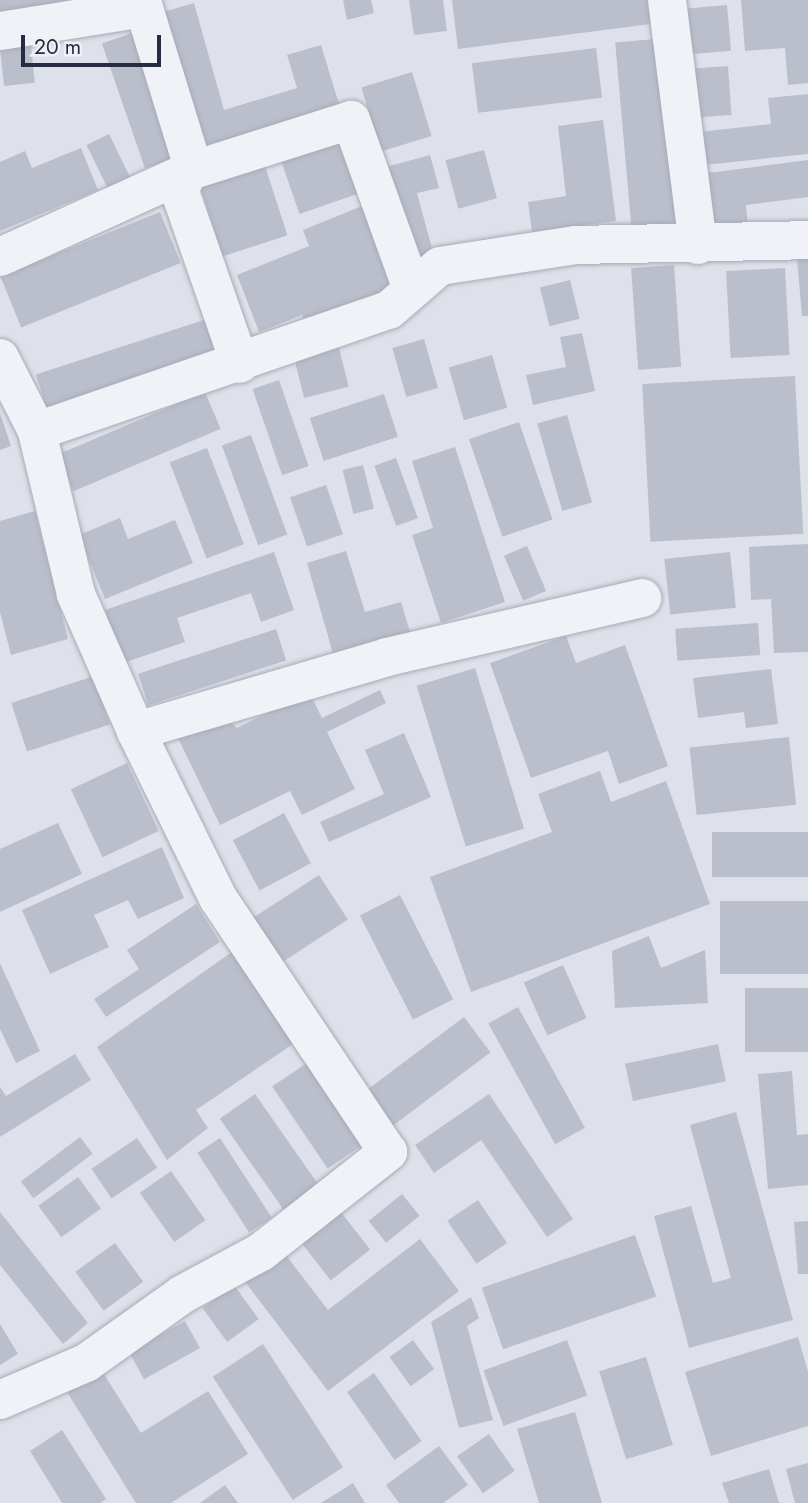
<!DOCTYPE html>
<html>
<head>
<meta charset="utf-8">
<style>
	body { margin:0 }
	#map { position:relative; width:808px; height:1503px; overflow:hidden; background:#dee1e9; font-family:Jost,sans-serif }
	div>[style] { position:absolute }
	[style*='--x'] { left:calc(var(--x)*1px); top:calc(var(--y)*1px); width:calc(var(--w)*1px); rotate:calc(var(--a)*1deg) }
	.building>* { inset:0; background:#bbbfcc; transform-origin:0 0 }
	.roads { filter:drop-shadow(0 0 2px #a7abb7) drop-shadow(0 0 2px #a7abb7) }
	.minor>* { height:38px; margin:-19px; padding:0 19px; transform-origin:19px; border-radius:19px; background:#f1f2f7 }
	span { translate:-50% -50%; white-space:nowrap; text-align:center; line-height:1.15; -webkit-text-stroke:6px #eef0f6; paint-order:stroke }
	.scale { position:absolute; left:21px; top:35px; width:140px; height:32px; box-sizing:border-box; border:4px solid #262c41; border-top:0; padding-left:9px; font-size:21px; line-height:24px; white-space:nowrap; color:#262c41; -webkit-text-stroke:5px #eef0f6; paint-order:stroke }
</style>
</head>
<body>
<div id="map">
	<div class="building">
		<div style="clip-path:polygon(0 0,90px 0,0 15px)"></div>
		<div style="clip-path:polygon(343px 0,371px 0,374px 13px,347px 20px)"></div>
		<div style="clip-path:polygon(409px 0,443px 0,447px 31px,414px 35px)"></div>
		<div style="clip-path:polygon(452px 0,655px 0,658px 23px,458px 49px)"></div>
		<div style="clip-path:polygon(741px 0,808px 0,808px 83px,788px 85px,785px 48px,745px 51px)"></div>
		<div style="clip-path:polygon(194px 3px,224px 110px,297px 88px,287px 55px,321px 45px,342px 114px,201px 156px,160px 13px)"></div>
		<div style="left:727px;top:5px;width:46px;height:43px;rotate:85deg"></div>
		<div style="left:135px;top:32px;width:132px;height:35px;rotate:71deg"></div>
		<div style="left:666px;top:38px;width:192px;height:51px;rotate:85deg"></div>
		<div style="left:31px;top:46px;width:37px;height:31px;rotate:84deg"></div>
		<div style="left:596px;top:48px;width:50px;height:125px;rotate:83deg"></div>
		<div style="left:728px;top:66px;width:49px;height:40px;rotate:86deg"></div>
		<div style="left:412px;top:72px;width:67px;height:53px;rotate:73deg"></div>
		<div style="clip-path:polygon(808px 94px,808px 154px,694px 166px,691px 133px,771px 124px,768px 98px)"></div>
		<div style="clip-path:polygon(603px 120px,616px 221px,532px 232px,528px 202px,566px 196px,558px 126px)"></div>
		<div style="left:109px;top:134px;width:48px;height:25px;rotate:64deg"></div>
		<div style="left:342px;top:138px;width:58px;height:65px;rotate:71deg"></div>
		<div style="clip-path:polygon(81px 148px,98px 190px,0 231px,0 162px,25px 151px,32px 168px)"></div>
		<div style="left:484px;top:150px;width:50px;height:40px;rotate:75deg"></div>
		<div style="clip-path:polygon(430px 155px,439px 188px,417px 193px,434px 256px,413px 262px,386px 167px)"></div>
		<div style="clip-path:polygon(808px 160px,808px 197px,746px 205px,748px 229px,707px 235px,700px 174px)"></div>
		<div style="left:264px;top:163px;width:76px;height:68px;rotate:72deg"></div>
		<div style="clip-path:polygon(367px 204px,401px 290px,308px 329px,302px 315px,259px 332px,237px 275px,309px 246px,303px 230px)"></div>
		<div style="left:160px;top:212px;width:55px;height:172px;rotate:68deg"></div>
		<div style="clip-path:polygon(808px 258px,808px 316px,802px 316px,797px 259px)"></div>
		<div style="left:674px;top:265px;width:102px;height:43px;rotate:86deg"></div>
		<div style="left:785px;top:268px;width:87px;height:59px;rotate:87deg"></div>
		<div style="left:570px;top:280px;width:40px;height:31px;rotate:76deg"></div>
		<div style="left:207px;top:319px;width:40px;height:180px;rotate:72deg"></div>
		<div style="clip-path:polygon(582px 333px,595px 391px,533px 405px,526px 375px,566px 367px,560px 337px)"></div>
		<div style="left:424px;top:339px;width:51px;height:33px;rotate:74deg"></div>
		<div style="left:339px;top:348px;width:40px;height:46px;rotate:76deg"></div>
		<div style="left:492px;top:355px;width:55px;height:45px;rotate:74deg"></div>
		<div style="left:795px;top:376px;width:158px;height:153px;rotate:87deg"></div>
		<div style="left:279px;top:380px;width:91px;height:28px;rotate:71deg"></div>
		<div style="left:205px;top:392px;width:40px;height:160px;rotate:67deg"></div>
		<div style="left:384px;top:394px;width:45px;height:78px;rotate:72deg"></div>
		<div style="clip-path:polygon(0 413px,11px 446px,0 450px)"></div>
		<div style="left:567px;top:415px;width:91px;height:31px;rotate:74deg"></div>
		<div style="left:519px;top:422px;width:103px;height:53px;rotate:71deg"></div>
		<div style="left:251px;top:435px;width:106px;height:31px;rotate:70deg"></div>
		<div style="clip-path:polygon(455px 447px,505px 602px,441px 623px,412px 535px,433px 528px,412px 461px)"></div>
		<div style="left:207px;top:448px;width:103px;height:40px;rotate:69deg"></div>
		<div style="left:396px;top:458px;width:64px;height:23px;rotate:70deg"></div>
		<div style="left:363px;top:465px;width:45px;height:21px;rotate:76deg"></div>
		<div style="left:326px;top:485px;width:52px;height:38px;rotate:71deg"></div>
		<div style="clip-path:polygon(35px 511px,68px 639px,11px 655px,0 612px,0 521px)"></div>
		<div style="clip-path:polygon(120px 518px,128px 539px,175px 520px,193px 563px,105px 599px,79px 535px)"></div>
		<div style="clip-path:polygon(808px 544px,808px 652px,774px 653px,771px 599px,751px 600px,749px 547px)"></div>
		<div style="left:527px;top:546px;width:49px;height:25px;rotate:67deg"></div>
		<div style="clip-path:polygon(346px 551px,365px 612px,401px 602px,411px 635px,334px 657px,307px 563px)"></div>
		<div style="clip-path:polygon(274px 552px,294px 610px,261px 622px,251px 593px,177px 618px,185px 642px,123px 663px,105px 610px)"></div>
		<div style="left:730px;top:552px;width:56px;height:66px;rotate:84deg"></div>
		<div style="left:758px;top:623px;width:32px;height:83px;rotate:86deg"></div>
		<div style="left:276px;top:629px;width:33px;height:145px;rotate:72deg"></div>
		<div style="clip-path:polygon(566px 636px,576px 663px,625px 645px,668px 766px,619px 784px,608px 751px,531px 778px,490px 663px)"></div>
		<div style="left:475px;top:668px;width:168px;height:61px;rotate:73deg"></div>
		<div style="clip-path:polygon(771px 669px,778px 724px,746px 728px,744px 712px,698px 718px,693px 678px)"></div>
		<div style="left:94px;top:676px;width:51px;height:87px;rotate:72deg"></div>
		<div style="clip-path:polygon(380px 690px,386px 703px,327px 732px,355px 789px,302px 815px,290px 791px,220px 825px,176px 734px,220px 712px,237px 728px,309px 692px,322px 718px)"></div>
		<div style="clip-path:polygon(404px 733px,431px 797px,329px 842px,320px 822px,384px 794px,365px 750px)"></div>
		<div style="left:789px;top:737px;width:68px;height:100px;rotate:84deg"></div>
		<div style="left:127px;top:763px;width:75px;height:62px;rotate:65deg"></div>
		<div style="clip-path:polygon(600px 771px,611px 802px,666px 781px,710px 904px,471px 992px,430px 877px,552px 832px,538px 794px)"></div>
		<div style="left:284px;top:813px;width:57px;height:58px;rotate:62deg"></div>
		<div style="clip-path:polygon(58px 823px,82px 874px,0 912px,0 849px)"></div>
		<div style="left:808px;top:832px;width:45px;height:96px;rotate:90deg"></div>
		<div style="clip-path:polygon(162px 847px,184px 898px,138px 919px,128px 900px,94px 915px,109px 947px,50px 974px,22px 910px)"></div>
		<div style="left:319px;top:875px;width:53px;height:83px;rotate:57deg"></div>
		<div style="left:400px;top:895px;width:117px;height:45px;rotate:63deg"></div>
		<div style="left:808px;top:901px;width:73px;height:88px;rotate:90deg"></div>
		<div style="clip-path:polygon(196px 904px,220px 942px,106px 1017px,94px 999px,139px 969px,127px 950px)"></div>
		<div style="clip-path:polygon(649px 936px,661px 968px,705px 950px,708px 1003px,615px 1008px,612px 951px)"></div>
		<div style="clip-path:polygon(239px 947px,302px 1038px,196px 1110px,208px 1128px,167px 1160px,97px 1047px)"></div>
		<div style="clip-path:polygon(0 963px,40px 1051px,16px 1063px,0 1029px)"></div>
		<div style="left:563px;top:965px;width:58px;height:43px;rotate:66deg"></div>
		<div style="left:808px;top:988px;width:64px;height:63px;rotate:90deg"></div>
		<div style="left:518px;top:1007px;width:138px;height:34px;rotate:61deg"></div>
		<div style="left:464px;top:1017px;width:44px;height:126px;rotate:53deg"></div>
		<div style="left:718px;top:1044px;width:38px;height:95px;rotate:78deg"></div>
		<div style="clip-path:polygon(75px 1054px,91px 1080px,0 1137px,0 1087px,6px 1096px)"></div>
		<div style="left:307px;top:1063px;width:99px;height:42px;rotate:56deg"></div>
		<div style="clip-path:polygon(792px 1071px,797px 1135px,808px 1134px,808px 1185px,768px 1189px,758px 1074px)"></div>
		<div style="left:255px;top:1094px;width:112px;height:43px;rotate:55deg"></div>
		<div style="clip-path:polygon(489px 1094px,573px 1219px,547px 1237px,481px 1140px,434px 1173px,415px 1145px)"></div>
		<div style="clip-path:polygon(736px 1112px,793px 1320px,689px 1348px,654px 1216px,691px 1206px,713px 1283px,731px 1278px,690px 1125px)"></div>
		<div style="left:80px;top:1137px;width:21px;height:74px;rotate:53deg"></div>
		<div style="left:137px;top:1138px;width:36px;height:55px;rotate:56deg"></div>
		<div style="left:220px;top:1138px;width:95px;height:27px;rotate:57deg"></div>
		<div style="left:171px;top:1171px;width:60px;height:38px;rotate:55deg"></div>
		<div style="left:78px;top:1177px;width:39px;height:49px;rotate:54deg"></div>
		<div style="left:402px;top:1194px;width:28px;height:43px;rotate:51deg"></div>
		<div style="left:478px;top:1200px;width:52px;height:37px;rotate:56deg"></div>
		<div style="left:340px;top:1211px;width:49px;height:50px;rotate:52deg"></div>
		<div style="clip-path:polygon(0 1212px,88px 1323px,63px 1344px,0 1265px)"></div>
		<div style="clip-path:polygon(808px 1221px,808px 1274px,798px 1274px,794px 1222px)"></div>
		<div style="left:635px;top:1235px;width:65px;height:162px;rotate:71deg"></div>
		<div style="clip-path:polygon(420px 1239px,459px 1291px,328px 1391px,243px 1279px,282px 1250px,328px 1310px)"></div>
		<div style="left:115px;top:1243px;width:48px;height:49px;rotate:54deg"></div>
		<div style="left:234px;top:1285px;width:42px;height:39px;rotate:54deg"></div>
		<div style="clip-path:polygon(471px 1297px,479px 1318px,467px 1326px,493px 1420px,459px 1428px,431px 1322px)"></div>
		<div style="left:185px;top:1321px;width:31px;height:64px;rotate:61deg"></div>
		<div style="clip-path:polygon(0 1324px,18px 1354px,0 1365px)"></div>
		<div style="clip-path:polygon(798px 1337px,808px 1372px,808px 1426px,711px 1456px,685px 1372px)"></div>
		<div style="left:413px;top:1340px;width:36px;height:29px;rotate:54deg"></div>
		<div style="left:567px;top:1340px;width:59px;height:89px;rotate:70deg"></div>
		<div style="left:263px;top:1344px;width:147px;height:60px;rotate:57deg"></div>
		<div style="left:646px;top:1357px;width:92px;height:49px;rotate:73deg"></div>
		<div style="clip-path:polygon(102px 1371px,141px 1433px,208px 1391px,248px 1454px,171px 1503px,136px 1503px,67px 1392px)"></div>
		<div style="left:374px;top:1373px;width:83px;height:33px;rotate:55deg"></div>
		<div style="clip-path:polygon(575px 1412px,602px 1503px,539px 1503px,517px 1429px)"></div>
		<div style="clip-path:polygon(62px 1430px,106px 1499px,100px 1503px,62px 1503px,30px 1451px)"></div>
		<div style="left:489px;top:1434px;width:45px;height:39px;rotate:55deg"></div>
		<div style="clip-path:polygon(439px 1446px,468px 1485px,443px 1503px,399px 1503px,386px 1485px)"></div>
		<div style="clip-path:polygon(808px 1463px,808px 1503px,795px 1503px,786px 1469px)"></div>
		<div style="clip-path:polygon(769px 1469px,779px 1503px,729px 1503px,722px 1483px)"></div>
		<div style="clip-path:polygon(353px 1483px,365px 1503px,321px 1503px)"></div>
		<div style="clip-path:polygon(225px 1485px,238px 1503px,200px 1503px)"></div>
	</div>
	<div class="roads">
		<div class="minor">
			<div style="--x:667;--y:0;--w:247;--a:82.8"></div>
			<div style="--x:0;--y:31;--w:146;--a:-9.1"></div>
			<div style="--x:144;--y:8;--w:160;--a:72.9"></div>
			<div style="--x:191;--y:161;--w:33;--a:110"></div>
			<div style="--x:180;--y:192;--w:182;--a:70.8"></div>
			<div style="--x:0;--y:257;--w:205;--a:-24.4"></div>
			<div style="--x:187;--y:172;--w:172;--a:-17.6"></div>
			<div style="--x:351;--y:120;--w:180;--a:70.2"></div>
			<div style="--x:0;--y:358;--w:82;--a:63.1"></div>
			<div style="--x:37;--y:431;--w:372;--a:-19"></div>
			<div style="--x:389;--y:310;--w:67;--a:-40.8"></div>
			<div style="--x:440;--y:266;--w:138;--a:-8.8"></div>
			<div style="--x:576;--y:245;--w:232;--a:-1.2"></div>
			<div style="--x:136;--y:731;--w:262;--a:-16.4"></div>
			<div style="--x:387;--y:657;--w:262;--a:-13"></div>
			<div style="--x:0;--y:1400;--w:94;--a:-23.3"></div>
			<div style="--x:86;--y:1363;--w:119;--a:-35.4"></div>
			<div style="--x:183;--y:1294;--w:89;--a:-28.3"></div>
			<div style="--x:261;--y:1252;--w:162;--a:-38.2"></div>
			<div style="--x:388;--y:1152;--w:306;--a:-123.8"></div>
			<div style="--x:218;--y:898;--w:186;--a:-116.2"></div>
			<div style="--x:136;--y:731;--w:150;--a:-113.7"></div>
			<div style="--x:76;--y:594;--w:168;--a:-103.5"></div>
		</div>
	</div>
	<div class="scale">20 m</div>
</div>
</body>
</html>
